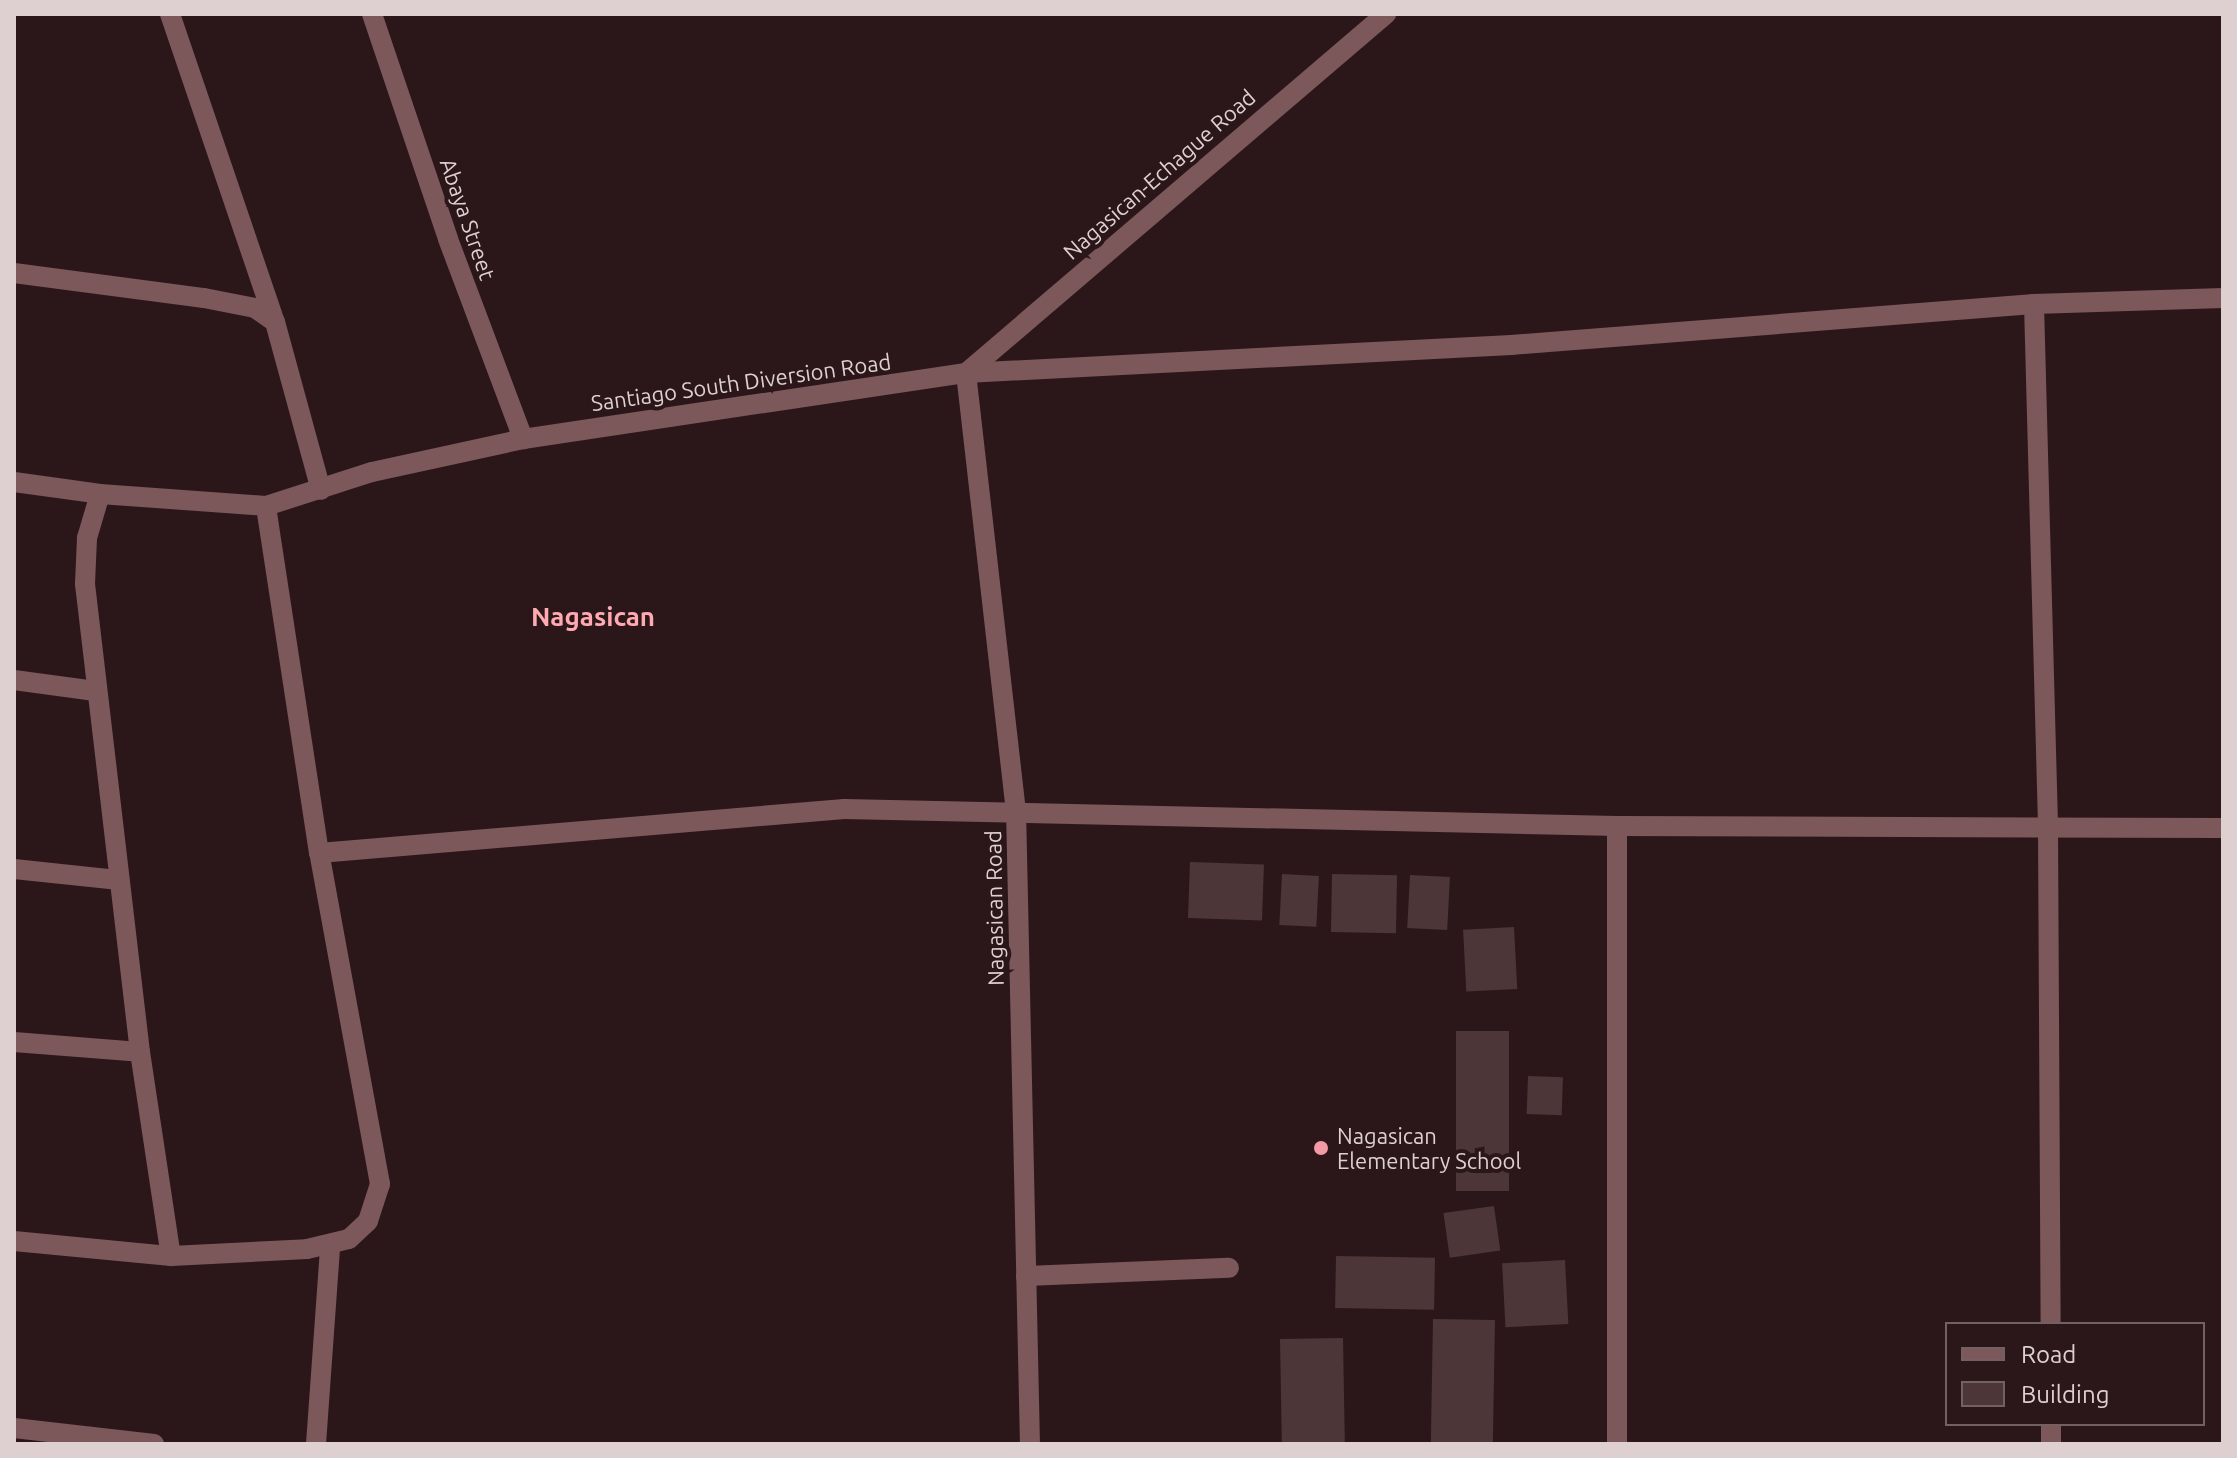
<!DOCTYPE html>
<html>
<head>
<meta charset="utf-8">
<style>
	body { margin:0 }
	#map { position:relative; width:2237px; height:1458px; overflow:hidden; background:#2b1719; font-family:Ubuntu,sans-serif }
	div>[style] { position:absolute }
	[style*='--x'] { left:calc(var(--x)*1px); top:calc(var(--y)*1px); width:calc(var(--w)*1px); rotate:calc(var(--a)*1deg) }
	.building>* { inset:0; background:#4c3638; transform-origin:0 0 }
	.minor>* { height:20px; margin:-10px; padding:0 10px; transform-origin:10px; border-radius:10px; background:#7c585b }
	.dots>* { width:22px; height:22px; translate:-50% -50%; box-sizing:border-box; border:4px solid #2b1719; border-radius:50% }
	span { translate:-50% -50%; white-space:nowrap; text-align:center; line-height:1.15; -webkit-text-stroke:8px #2b1719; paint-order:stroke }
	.street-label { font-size:22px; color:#ded0d0 }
	.poi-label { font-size:22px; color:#ded0d0 }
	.left { translate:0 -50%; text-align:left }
	.quarter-label { font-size:26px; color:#ffaab2; font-weight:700 }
	.frame { position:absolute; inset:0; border:16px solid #ded0d0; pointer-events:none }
	.legend { position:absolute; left:1945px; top:1322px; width:260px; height:104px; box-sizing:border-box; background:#2b1719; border:2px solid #736162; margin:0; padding:10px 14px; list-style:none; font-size:24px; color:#ded0d0 }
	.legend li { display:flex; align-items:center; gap:16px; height:40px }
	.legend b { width:40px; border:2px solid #736162 }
</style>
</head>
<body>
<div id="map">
	<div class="building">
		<div style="left:1190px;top:862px;width:74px;height:56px;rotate:2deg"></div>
		<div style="left:1282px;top:874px;width:37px;height:51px;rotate:3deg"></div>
		<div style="left:1332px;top:874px;width:65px;height:58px;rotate:1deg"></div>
		<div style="left:1410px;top:875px;width:40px;height:53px;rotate:3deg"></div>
		<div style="left:1514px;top:927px;width:62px;height:51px;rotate:87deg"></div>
		<div style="left:1456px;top:1031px;width:53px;height:160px"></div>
		<div style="left:1528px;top:1076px;width:35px;height:38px;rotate:2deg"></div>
		<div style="left:1494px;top:1206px;width:45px;height:51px;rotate:82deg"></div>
		<div style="left:1336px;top:1256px;width:99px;height:52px;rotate:1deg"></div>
		<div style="left:1565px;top:1260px;width:64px;height:63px;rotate:87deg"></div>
		<div style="left:1433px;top:1319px;width:62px;height:125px;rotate:1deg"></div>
		<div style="left:1343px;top:1338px;width:106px;height:63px;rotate:89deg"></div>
	</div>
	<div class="minor">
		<div style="--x:170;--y:14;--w:325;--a:71.2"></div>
		<div style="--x:372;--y:14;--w:237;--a:71.3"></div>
		<div style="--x:448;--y:239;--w:214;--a:69.4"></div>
		<div style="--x:14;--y:273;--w:192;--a:7.5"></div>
		<div style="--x:204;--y:298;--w:52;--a:11.1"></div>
		<div style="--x:255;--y:308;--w:24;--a:35"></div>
		<div style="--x:275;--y:322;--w:174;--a:74.7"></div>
		<div style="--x:2034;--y:304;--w:521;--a:88.46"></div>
		<div style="--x:2048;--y:825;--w:499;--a:89.7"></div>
		<div style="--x:966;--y:373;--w:439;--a:83.5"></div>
		<div style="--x:1016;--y:809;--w:635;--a:88.74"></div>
		<div style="--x:966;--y:373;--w:553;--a:-40.52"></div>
		<div style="--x:14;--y:482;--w:87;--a:7.9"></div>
		<div style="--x:100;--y:494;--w:166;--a:4.1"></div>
		<div style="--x:266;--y:506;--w:111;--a:-17.8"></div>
		<div style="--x:372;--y:472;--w:155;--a:-12.3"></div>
		<div style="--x:523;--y:439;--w:448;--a:-8.5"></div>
		<div style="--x:966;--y:373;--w:546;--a:-2.94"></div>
		<div style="--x:1511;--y:345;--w:525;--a:-4.48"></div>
		<div style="--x:2034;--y:304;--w:189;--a:-1.8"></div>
		<div style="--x:100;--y:494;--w:46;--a:106.5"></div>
		<div style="--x:87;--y:538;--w:46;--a:92.5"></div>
		<div style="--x:85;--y:584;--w:471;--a:83.3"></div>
		<div style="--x:14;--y:680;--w:82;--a:7.7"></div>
		<div style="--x:1617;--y:826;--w:618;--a:90"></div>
		<div style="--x:319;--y:853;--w:527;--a:-4.79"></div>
		<div style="--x:844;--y:809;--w:773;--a:1.26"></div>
		<div style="--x:1617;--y:826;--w:606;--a:0.19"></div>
		<div style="--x:14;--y:869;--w:106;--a:6"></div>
		<div style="--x:14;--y:1042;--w:126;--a:4.5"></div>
		<div style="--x:140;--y:1052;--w:206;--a:81.4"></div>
		<div style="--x:14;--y:1241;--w:158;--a:5.5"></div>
		<div style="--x:171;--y:1256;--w:136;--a:-2.9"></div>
		<div style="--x:307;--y:1249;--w:43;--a:-13.4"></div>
		<div style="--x:349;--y:1239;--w:26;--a:-43"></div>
		<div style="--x:368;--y:1221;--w:39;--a:-72"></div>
		<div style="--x:380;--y:1184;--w:337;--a:-100.4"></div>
		<div style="--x:319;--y:853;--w:351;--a:-98.7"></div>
		<div style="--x:1026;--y:1276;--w:203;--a:-2.3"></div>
		<div style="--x:2051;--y:1424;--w:20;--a:90"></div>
		<div style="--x:14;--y:1428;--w:141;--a:6.5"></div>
		<div style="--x:316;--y:1444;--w:197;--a:-85.9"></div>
	</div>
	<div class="dots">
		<div style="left:1321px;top:1148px;background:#f49aa4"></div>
	</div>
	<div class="street-label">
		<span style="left:1159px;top:174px;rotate:-41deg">Nagasican-Echague Road</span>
		<span style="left:468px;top:219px;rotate:71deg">Abaya Street</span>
		<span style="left:741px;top:382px;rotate:-8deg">Santiago South Diversion Road</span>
		<span style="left:994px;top:908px;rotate:-91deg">Nagasican Road</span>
	</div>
	<div class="poi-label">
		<span class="left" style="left:1337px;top:1148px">Nagasican<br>Elementary School</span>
	</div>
	<div class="quarter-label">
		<span style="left:593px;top:617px">Nagasican</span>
	</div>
	<div class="frame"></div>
	<ul class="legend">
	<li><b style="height:10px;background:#7c585b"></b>Road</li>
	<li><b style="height:22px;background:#4c3638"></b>Building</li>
	</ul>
</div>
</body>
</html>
